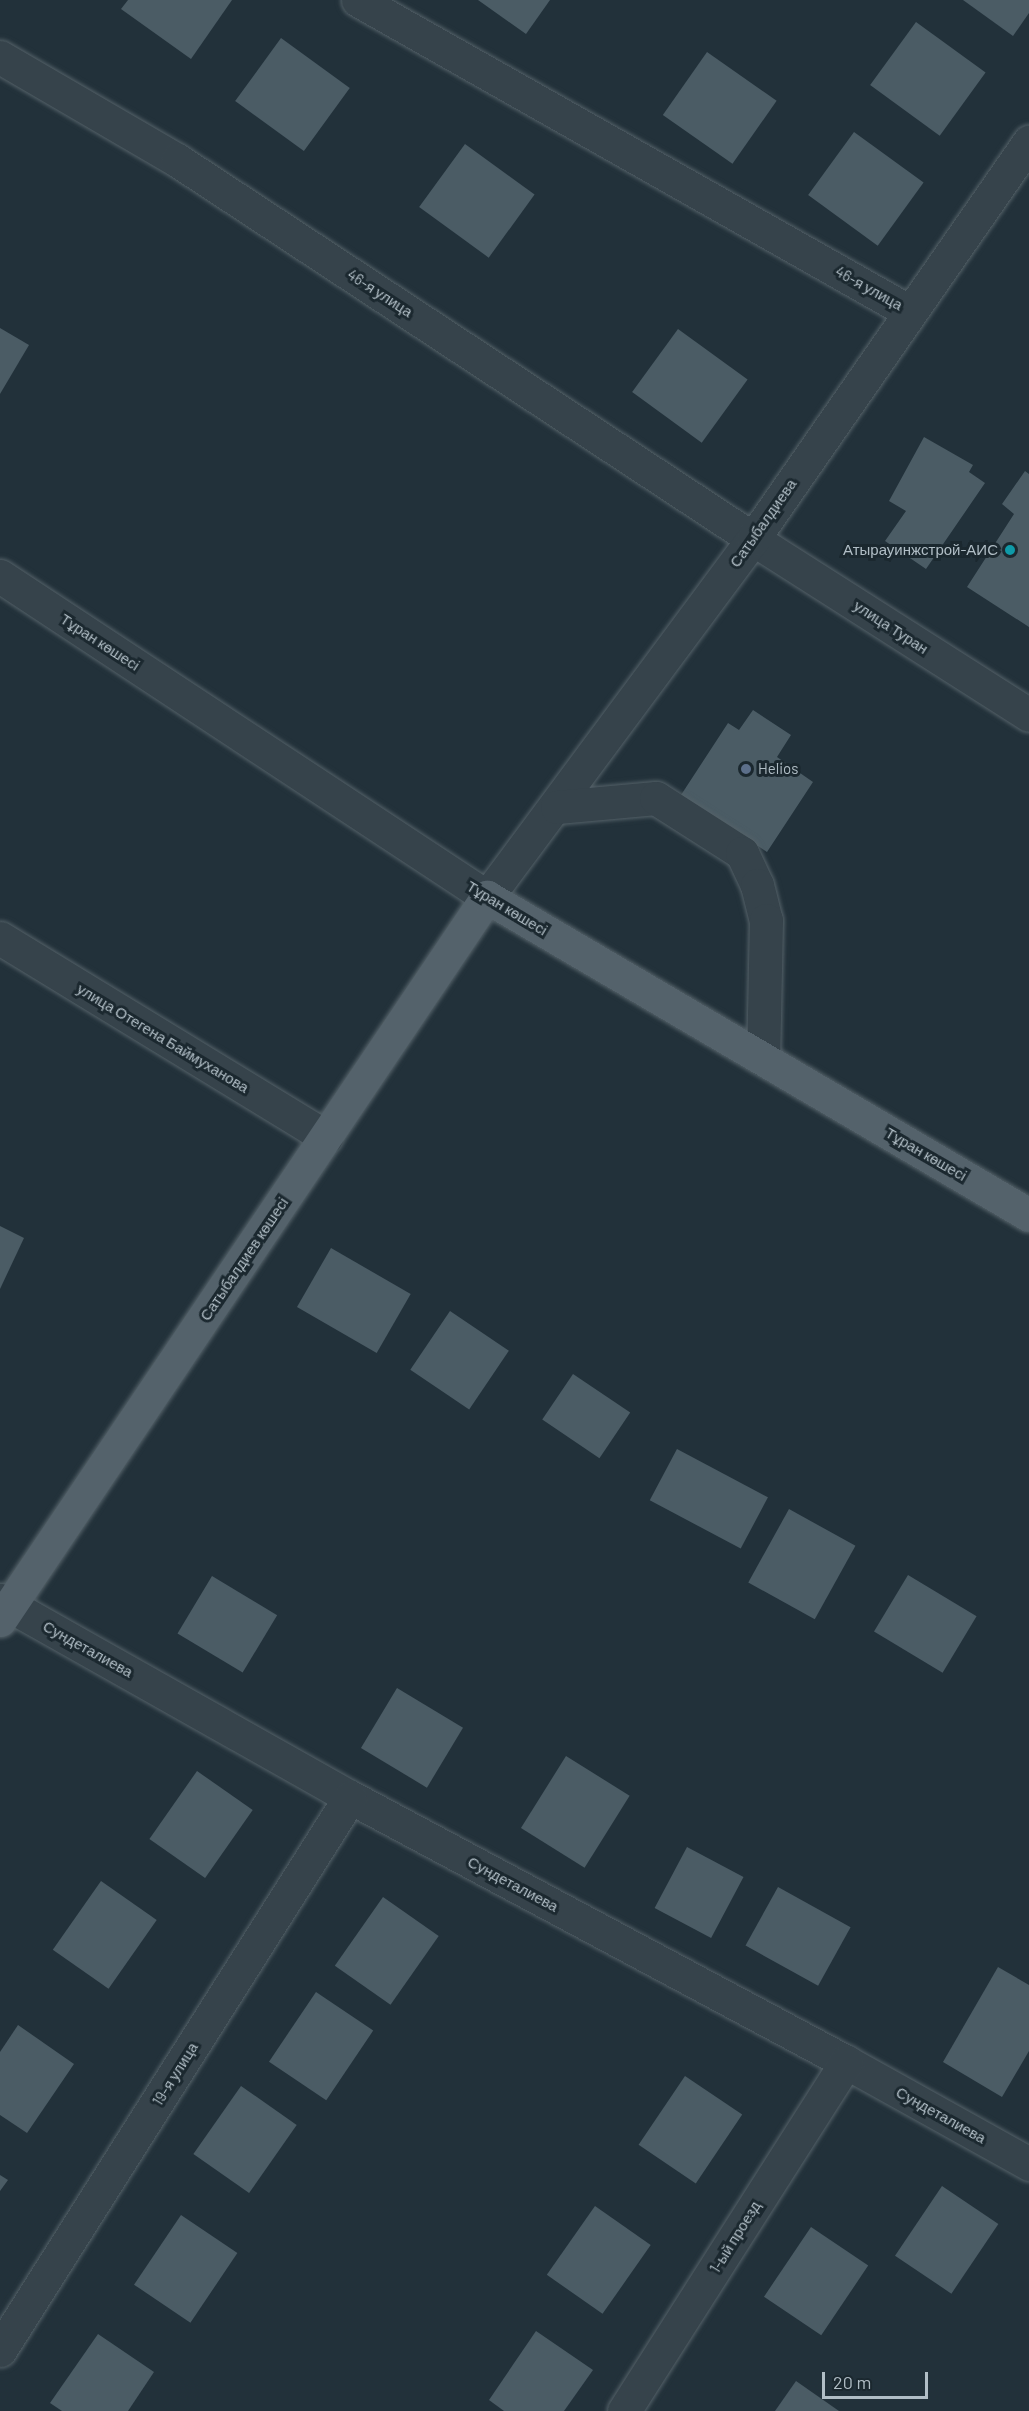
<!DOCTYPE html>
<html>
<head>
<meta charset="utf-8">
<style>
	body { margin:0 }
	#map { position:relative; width:1029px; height:2411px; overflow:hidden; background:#22313a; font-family:Barlow,sans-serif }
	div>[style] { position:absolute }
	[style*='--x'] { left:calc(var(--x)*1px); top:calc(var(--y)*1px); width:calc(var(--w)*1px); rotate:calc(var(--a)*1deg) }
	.building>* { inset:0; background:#4b5c65; transform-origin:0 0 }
	.roads { filter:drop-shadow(0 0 2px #546168) drop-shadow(0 0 2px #546168) }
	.minor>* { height:33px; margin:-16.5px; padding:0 16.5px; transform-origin:16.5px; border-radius:16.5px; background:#36434b }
	.major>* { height:33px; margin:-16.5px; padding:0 16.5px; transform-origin:16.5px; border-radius:16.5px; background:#54626b }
	.dots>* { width:16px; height:16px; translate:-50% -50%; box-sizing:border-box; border:3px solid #1b282f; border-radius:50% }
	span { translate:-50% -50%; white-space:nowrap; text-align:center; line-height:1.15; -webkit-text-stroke:6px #1b282f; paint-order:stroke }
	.street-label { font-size:15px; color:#b1bec6 }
	.poi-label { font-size:15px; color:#b1bec6 }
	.right { translate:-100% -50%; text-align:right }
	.left { translate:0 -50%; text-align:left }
	.scale { position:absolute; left:822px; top:2372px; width:106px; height:27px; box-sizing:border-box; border:3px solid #b1bec6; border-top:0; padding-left:8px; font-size:18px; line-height:21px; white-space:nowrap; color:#b1bec6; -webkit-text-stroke:4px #1b282f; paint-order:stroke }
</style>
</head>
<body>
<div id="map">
	<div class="building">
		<div style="clip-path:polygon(128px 0,232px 0,191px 59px,121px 9px)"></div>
		<div style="clip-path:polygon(478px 0,550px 0,526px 34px)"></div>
		<div style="clip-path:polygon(963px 0,1029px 0,1029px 13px,1013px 36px)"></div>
		<div style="left:916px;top:22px;width:86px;height:78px;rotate:36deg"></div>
		<div style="left:281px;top:38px;width:85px;height:78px;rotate:36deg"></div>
		<div style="left:707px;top:52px;width:85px;height:77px;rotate:35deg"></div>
		<div style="left:854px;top:132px;width:86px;height:78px;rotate:36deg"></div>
		<div style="left:465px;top:144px;width:86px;height:78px;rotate:36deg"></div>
		<div style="clip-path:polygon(0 328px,29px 345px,0 394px)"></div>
		<div style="left:678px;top:329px;width:86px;height:78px;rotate:36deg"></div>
		<div style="clip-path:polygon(924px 437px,973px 465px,969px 472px,985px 483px,926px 569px,885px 541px,906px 511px,889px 501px)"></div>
		<div style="clip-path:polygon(1025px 471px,1029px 474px,1029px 627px,967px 587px,1014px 514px,1002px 504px)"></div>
		<div style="clip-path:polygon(753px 710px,791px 735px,777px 757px,813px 782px,767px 852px,681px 795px,728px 723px,739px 730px)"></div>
		<div style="clip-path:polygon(0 1226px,24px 1238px,0 1289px)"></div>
		<div style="left:331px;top:1248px;width:92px;height:68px;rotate:30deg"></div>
		<div style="left:450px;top:1311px;width:71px;height:71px;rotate:34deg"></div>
		<div style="left:573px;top:1374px;width:69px;height:55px;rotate:34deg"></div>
		<div style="left:677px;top:1449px;width:103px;height:58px;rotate:28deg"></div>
		<div style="left:789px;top:1509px;width:76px;height:84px;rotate:29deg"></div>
		<div style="left:908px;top:1575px;width:80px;height:66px;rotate:31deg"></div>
		<div style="left:212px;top:1576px;width:76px;height:67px;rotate:31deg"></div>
		<div style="left:397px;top:1688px;width:77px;height:70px;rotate:31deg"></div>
		<div style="left:566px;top:1756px;width:75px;height:85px;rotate:32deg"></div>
		<div style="left:197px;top:1771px;width:68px;height:83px;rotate:35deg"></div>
		<div style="left:687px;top:1847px;width:64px;height:69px;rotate:28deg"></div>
		<div style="left:101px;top:1881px;width:68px;height:84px;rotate:35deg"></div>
		<div style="left:778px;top:1887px;width:83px;height:67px;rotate:29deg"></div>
		<div style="left:383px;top:1897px;width:68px;height:84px;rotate:35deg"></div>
		<div style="clip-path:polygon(998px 1967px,1029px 1985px,1029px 2051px,1002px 2097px,943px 2062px)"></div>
		<div style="left:316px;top:1992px;width:69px;height:84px;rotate:34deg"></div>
		<div style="clip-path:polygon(18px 2025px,74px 2064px,27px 2133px,0 2115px,0 2052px)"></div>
		<div style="left:685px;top:2076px;width:69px;height:83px;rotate:34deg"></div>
		<div style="left:241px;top:2086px;width:68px;height:83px;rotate:35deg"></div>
		<div style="clip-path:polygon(0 2175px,8px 2180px,0 2191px)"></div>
		<div style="left:942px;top:2186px;width:68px;height:84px;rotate:34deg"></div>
		<div style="left:595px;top:2206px;width:68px;height:84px;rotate:35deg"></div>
		<div style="left:181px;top:2215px;width:68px;height:84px;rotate:34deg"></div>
		<div style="left:811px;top:2227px;width:69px;height:84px;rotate:34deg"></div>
		<div style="clip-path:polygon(536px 2331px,593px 2370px,564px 2411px,504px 2411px,489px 2400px)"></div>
		<div style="clip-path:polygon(98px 2334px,154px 2372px,128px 2411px,62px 2411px,50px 2403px)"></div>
		<div style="clip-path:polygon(796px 2381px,839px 2411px,775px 2411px)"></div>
	</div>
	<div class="roads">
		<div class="minor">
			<div style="--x:358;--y:0;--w:634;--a:29.48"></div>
			<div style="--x:0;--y:57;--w:205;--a:30.2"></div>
			<div style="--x:177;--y:160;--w:690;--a:33.34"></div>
			<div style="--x:753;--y:539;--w:327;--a:32.5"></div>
			<div style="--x:0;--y:576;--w:583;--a:33.39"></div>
			<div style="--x:487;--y:897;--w:446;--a:-53.4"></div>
			<div style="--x:753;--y:539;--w:484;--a:-55.2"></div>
			<div style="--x:557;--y:807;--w:99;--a:-5.2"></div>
			<div style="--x:656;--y:798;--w:102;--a:32.6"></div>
			<div style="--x:742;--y:853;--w:35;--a:65"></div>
			<div style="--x:757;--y:885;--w:36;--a:76"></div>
			<div style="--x:766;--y:920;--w:139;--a:91.2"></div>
			<div style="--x:0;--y:938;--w:382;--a:31.4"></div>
			<div style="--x:0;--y:1600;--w:402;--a:29.4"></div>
			<div style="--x:350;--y:1797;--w:562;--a:28.11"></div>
			<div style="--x:846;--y:2062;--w:210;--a:29.1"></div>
			<div style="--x:0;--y:2350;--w:654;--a:-57.67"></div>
			<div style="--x:624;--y:2411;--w:414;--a:-57.5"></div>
		</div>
		<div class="major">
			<div style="--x:0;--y:1620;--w:872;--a:-56.04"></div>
			<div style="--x:487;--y:897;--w:628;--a:30.4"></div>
		</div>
	</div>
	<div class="dots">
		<div style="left:1010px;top:550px;background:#0f9aa8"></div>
		<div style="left:746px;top:769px;background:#5c6f8a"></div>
	</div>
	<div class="street-label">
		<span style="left:869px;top:288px;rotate:29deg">46-я улица</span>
		<span style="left:380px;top:293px;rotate:33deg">46-я улица</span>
		<span style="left:763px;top:523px;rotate:-55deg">Сатыбалдиева</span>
		<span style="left:891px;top:627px;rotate:33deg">улица Туран</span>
		<span style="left:100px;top:642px;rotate:33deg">Тұран көшесі</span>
		<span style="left:507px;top:908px;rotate:31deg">Тұран көшесі</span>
		<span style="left:163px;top:1038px;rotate:31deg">улица Отегена Баймуханова</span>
		<span style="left:926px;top:1154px;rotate:30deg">Тұран көшесі</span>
		<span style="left:244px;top:1259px;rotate:-56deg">Сатыбалдиев көшесі</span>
		<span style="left:88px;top:1649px;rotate:29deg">Сундеталиева</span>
		<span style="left:513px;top:1884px;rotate:28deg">Сундеталиева</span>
		<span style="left:175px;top:2074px;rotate:-58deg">19-я улица</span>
		<span style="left:941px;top:2115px;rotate:29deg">Сундеталиева</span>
		<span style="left:735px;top:2237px;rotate:-58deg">1-ый проезд</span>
	</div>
	<div class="poi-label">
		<span class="right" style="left:998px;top:550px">Атырауинжстрой-АИС</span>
		<span class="left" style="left:758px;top:769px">Helios</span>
	</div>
	<div class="scale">20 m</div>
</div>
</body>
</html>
